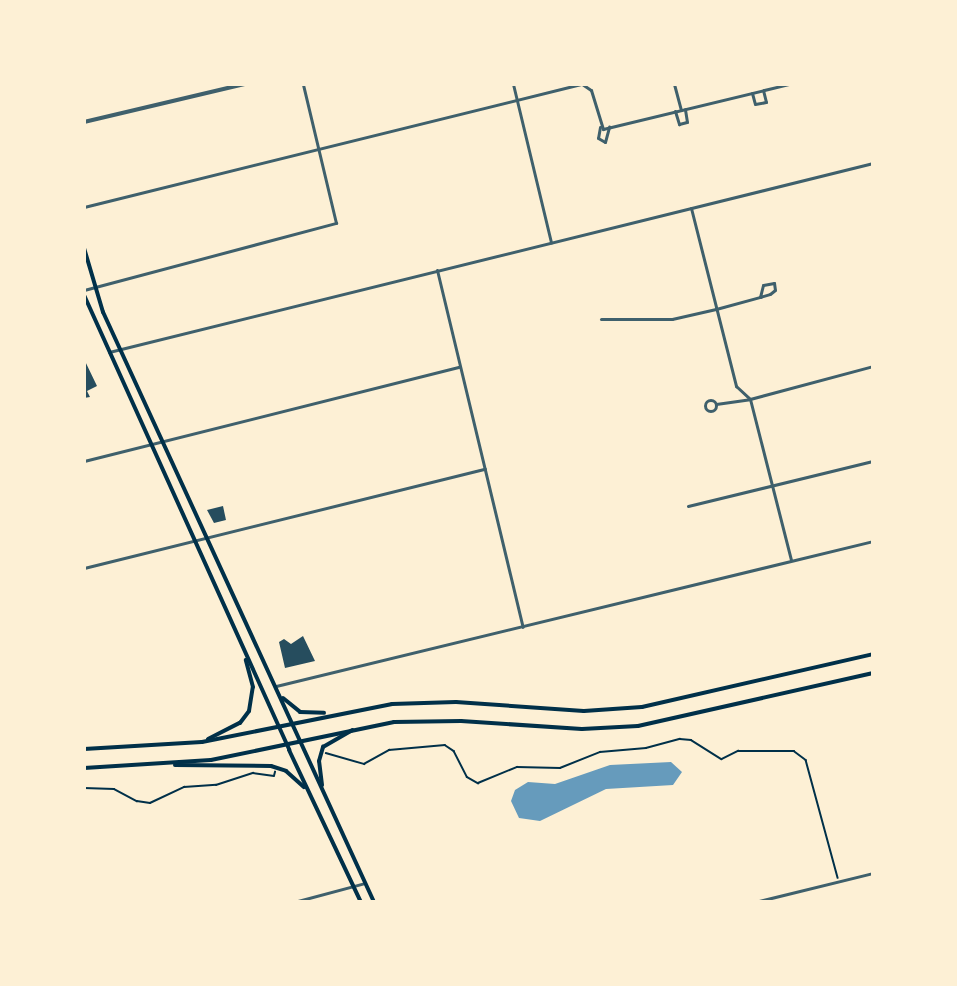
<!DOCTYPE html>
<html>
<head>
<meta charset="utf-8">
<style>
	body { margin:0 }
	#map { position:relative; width:957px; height:986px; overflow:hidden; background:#fdf0d5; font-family:"IBM Plex Sans",sans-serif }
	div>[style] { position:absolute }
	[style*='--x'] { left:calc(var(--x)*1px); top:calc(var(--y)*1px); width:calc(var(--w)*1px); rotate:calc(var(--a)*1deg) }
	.water>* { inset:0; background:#669bbc }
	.building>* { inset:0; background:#264d5e }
	.path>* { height:1.5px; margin:-0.75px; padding:0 0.75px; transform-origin:0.75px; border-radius:0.75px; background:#003049 }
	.minor>* { height:3px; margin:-1.5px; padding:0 1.5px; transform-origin:1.5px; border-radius:1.5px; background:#3f606c }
	.minor>.ring { margin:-1.5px; padding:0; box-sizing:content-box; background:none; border:3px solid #3f606c; border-radius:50% }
	.tertiary>* { height:4px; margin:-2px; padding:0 2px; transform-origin:2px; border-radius:2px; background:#3f606c }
	.secondary>* { height:4px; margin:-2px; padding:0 2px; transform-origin:2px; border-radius:2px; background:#003049 }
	span { translate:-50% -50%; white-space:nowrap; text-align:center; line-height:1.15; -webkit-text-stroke:5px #fdf0d5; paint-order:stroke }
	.frame { position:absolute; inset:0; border:86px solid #fdf0d5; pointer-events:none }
</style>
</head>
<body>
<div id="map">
	<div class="water">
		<div style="clip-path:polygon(671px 762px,682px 772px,673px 785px,606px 789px,540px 821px,519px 818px,511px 801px,515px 790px,528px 782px,555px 784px,610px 765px)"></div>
	</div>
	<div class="building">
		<div style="clip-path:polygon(84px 359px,97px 386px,87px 391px,90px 397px,84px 398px)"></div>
		<div style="clip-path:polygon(223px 506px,226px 520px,214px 523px,207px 510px)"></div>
		<div style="clip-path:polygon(303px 636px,315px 661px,285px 668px,279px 642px,284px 639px,291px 644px)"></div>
	</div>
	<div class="path">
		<div style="--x:326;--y:753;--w:40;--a:16"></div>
		<div style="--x:364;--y:764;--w:29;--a:-29"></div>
		<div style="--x:389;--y:750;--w:56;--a:-5.1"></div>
		<div style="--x:445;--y:745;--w:11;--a:34"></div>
		<div style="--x:454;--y:751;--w:29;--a:63"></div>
		<div style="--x:467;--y:777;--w:13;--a:29"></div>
		<div style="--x:478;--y:783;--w:42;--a:-22.3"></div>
		<div style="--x:517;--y:767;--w:43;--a:1.3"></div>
		<div style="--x:560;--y:768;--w:43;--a:-21.8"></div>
		<div style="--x:600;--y:752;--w:46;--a:-5"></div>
		<div style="--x:646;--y:748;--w:35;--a:-15"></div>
		<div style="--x:680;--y:739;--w:11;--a:5"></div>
		<div style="--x:691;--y:740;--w:36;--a:32"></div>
		<div style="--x:722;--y:759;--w:18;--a:-27"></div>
		<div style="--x:738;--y:751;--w:56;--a:0"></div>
		<div style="--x:794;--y:751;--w:15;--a:37"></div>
		<div style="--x:806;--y:760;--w:122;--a:74.8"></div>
		<div style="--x:84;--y:788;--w:30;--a:2"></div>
		<div style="--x:114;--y:789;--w:26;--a:28"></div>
		<div style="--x:137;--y:801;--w:13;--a:9"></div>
		<div style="--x:150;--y:803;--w:38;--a:-25"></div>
		<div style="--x:184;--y:787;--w:32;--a:-4"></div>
		<div style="--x:216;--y:785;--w:39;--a:-18"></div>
		<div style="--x:253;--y:773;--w:21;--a:8"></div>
		<div style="--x:274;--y:776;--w:4;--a:-76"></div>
	</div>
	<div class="minor">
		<div style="--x:513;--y:84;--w:163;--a:76.5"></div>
		<div style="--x:582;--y:84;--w:11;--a:34"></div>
		<div style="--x:591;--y:90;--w:41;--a:72.9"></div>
		<div style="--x:603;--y:129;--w:191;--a:-13.6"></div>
		<div style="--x:674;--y:84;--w:27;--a:75"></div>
		<div style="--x:835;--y:84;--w:3;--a:0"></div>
		<div style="--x:752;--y:93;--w:11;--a:75"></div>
		<div style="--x:755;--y:104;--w:11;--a:-10"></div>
		<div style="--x:766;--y:102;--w:12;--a:-104"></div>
		<div style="--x:675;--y:111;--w:14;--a:73"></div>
		<div style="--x:679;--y:124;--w:8;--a:-14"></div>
		<div style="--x:687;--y:122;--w:13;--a:-99"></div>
		<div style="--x:600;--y:127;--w:11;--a:100"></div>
		<div style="--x:598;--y:138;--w:8;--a:30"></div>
		<div style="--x:605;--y:142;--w:16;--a:-75"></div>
		<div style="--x:84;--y:207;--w:512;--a:-13.9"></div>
		<div style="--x:691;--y:208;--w:184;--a:75.8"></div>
		<div style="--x:736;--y:386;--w:19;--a:43"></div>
		<div style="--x:750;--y:399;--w:166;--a:75.7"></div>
		<div style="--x:437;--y:270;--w:367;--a:76.5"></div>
		<div style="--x:84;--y:290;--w:261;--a:-14.9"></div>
		<div style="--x:336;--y:223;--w:143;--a:-103.4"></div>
		<div style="--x:601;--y:319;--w:71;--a:0"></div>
		<div style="--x:672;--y:319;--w:45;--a:-12.8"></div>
		<div style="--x:716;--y:309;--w:46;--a:-15.3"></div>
		<div style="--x:760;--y:297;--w:10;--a:-17"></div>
		<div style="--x:770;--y:294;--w:6;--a:-39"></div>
		<div style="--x:775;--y:290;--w:7;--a:-98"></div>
		<div style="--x:774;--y:283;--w:11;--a:170"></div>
		<div style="--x:763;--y:285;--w:12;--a:104"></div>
		<div style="--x:109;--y:352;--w:787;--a:-13.89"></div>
		<div class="ring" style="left:705.5px;top:400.5px;width:8px;height:8px"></div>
		<div style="--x:716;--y:404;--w:34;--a:-8"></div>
		<div style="--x:750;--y:399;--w:127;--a:-15"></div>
		<div style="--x:84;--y:461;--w:387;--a:-14.1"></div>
		<div style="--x:688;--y:506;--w:190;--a:-13.7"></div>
		<div style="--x:84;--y:568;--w:413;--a:-13.9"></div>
		<div style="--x:276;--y:686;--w:614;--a:-13.65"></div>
		<div style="--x:294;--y:902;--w:73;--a:-15"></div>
		<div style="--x:755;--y:902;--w:122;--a:-13.8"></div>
	</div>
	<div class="tertiary">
		<div style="--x:84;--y:122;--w:165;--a:-13.3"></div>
	</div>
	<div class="secondary">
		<div style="--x:84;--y:248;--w:67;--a:73.5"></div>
		<div style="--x:103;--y:312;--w:649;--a:65.33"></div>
		<div style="--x:84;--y:295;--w:499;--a:65.7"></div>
		<div style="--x:289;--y:750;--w:168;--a:64.7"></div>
		<div style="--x:283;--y:698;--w:22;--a:39"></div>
		<div style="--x:300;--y:712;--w:24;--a:2"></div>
		<div style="--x:208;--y:739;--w:36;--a:-27"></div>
		<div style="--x:240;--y:723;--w:15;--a:-53"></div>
		<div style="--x:249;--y:711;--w:24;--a:-81"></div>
		<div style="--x:253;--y:687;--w:28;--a:-105"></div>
		<div style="--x:84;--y:749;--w:118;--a:-3.4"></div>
		<div style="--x:202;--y:742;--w:194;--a:-11.3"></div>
		<div style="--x:392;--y:704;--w:64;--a:-1.8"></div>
		<div style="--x:456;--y:702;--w:128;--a:4"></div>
		<div style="--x:584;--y:711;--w:58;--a:-3.9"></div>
		<div style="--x:642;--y:707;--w:237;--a:-12.9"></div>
		<div style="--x:175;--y:765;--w:96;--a:0.6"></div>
		<div style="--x:271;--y:766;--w:16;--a:18"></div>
		<div style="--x:286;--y:771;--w:24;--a:42"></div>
		<div style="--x:84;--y:768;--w:127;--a:-3.6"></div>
		<div style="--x:211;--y:760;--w:187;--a:-11.7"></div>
		<div style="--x:394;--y:722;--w:67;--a:-0.9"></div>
		<div style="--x:461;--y:721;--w:121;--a:3.8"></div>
		<div style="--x:582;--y:729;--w:56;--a:-3.1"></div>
		<div style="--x:638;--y:726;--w:241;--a:-12.7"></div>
		<div style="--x:322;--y:785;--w:24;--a:-97"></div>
		<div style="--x:319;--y:761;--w:15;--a:-74"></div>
		<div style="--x:323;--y:747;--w:34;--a:-30"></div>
	</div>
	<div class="frame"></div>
</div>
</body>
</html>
